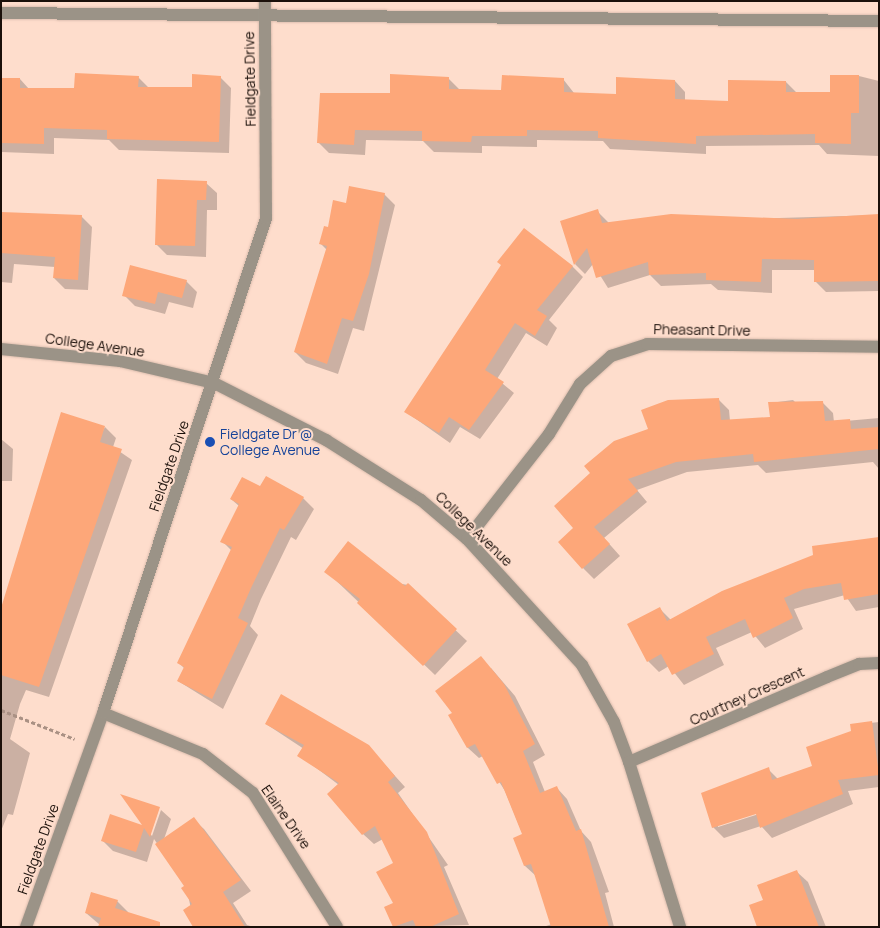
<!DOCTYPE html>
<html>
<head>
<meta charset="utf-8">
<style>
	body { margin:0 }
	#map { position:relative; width:880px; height:928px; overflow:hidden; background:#feddcc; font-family:Manrope,sans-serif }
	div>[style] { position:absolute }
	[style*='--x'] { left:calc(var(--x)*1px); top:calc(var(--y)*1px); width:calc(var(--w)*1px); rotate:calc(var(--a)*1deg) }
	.shadow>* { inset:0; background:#0003 }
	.building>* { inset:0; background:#fda779 }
	.path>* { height:3px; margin-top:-1.5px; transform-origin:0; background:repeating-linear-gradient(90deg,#aa9184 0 4px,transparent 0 6.5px) }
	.roads { filter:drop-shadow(0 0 1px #dabcad) drop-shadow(0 0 1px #dabcad) }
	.minor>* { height:12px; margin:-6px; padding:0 6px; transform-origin:6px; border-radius:6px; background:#9b9387 }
	.dots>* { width:14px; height:14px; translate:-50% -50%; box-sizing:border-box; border:2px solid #feddcc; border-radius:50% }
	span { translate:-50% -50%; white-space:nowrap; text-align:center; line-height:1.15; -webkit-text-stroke:4px #feddcc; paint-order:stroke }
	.street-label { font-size:14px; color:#1b100a }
	.transit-label { font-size:14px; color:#164399 }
	.left { translate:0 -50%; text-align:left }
	.frame { position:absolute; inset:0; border:2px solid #1b100a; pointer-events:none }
</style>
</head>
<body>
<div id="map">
	<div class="shadow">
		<div style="clip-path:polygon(859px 76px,879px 81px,879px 156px,827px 154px,819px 145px,706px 146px,706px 154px,610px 149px,603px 141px,537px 140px,537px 147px,482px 146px,482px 153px,434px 152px,423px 141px,366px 140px,365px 155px,329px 153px,318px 142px,391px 94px,448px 78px,459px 89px,503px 91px,563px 79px,574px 93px,617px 95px,675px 81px,685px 92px,685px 101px,764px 106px,786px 82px,797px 93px,832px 94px)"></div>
		<div style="clip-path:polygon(138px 77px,149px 88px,193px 88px,220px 77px,231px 88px,229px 153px,119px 150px,109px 140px,54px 138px,54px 154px,1px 152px,1px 79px,20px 79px,29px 89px,75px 89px)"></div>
		<div style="clip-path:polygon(206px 183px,217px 193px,217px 210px,207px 210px,206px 257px,167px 255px,156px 244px)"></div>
		<div style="clip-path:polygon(384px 194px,395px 205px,364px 331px,353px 328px,338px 374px,306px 363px,295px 352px,327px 250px,321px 244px,347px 204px)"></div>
		<div style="clip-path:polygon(597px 211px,609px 223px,879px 215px,879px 291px,826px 292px,815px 281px,815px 270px,772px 270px,772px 293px,718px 290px,711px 284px,661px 286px,650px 275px,608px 288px,593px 264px,585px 274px,575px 264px)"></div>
		<div style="clip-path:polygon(1px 213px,81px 216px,92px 227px,88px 290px,65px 289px,54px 278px,55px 267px,14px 264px,12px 283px,1px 282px)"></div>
		<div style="clip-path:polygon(572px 266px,583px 277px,549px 320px,557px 328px,547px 346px,526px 333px,497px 379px,514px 393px,480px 439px,460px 427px,450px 443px,406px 412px)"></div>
		<div style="clip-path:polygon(186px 281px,197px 292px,193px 308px,169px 302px,165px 314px,135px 306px,124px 295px)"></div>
		<div style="clip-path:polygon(718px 399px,729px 410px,730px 421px,771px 418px,770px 403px,793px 400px,797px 404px,822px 402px,833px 413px,834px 422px,879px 418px,879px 469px,873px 462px,766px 473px,758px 465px,687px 472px,637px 490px,647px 502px,604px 538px,620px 556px,594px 579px,583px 568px,575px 528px,649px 430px)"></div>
		<div style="clip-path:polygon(105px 427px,116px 438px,113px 447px,132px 460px,49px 697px,26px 690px,20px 704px,10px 739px,30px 753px,13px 815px,8px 814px,1px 831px,1px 613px)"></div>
		<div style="clip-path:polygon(1px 439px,13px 449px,12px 481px,1px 481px)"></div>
		<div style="clip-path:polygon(260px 488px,303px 498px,314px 509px,296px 540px,291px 537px,261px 599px,250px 626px,258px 635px,223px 709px,178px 681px,185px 669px,179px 663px,232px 551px,222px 541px,239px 506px,231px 499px)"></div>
		<div style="clip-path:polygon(879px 539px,879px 607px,856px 611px,845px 595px,794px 609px,803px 629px,765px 648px,752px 632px,716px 648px,724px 665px,684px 685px,669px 666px,659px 672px,648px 661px,660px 609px,671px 620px)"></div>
		<div style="clip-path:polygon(326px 571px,408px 585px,467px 641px,435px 675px)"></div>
		<div style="clip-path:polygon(491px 668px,515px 696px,545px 755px,533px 762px,545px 792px,557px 788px,567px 799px,581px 831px,591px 842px,609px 892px,605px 893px,614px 927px,543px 927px,552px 924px,536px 876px,525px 866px,523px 835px,505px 791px,483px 756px,479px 758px,468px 748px,450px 716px)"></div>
		<div style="clip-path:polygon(evenodd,879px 722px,879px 787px,848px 791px,853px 804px,772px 838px,761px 826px,724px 838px,713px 827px,768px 769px,778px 779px,814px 766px,852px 732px,852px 725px,879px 722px,761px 811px,762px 813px,718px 827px,718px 824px,761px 811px)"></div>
		<div style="clip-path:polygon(266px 724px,368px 746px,405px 787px,398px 793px,448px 865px,444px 867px,469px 925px,394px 927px,385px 907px,395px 903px,395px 863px,383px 839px,374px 844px,363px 834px,339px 785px,299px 755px,304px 749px)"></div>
		<div style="clip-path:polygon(161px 810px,171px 819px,164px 839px,193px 819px,204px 829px,251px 891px,233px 903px,247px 925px,254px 927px,195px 927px,186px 886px,154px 839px,147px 862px,113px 851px,103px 841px,145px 827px,152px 836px)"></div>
		<div style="clip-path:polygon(797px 872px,808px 882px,826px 927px,758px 927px,765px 901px)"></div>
		<div style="clip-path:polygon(117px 901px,128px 912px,100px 925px,86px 913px)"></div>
	</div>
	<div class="building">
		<div style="clip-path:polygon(75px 73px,139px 76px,138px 87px,192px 87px,192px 74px,221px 76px,219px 142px,107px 139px,107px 130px,44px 128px,44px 144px,1px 143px,1px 78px,20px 78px,20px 88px,74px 88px)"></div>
		<div style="clip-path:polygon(390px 74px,449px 77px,449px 89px,501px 90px,502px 75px,564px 78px,564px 92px,616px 94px,616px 77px,675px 80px,675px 99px,728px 101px,728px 80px,786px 81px,786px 92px,830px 92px,830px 75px,859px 75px,859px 113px,851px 113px,851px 144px,815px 143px,815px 134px,696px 136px,696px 144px,598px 138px,598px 131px,527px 130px,527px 136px,472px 136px,471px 142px,422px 141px,422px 131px,355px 130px,354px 145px,317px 143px,320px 93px,390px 93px)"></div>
		<div style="clip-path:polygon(157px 179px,207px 181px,206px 200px,197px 200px,195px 246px,155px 245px)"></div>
		<div style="clip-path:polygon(349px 186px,385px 193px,369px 274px,353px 321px,342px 318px,327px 364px,294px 352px,327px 246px,319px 244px,324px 226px,328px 227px,333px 200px,346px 203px)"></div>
		<div style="clip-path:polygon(598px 209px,602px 223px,671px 214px,797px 219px,879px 214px,879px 281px,814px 282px,814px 260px,762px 259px,761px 282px,706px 280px,706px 273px,649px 275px,648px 262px,596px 278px,587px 248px,574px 265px,560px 221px)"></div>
		<div style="clip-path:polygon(1px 212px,82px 215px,78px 280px,53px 278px,55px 257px,1px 253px)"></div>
		<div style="clip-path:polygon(524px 228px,573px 266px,537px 310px,547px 316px,535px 336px,515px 323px,485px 370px,504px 382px,469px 430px,449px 417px,439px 433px,404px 412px,501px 265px,497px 262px)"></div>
		<div style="clip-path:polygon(130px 265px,187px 280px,182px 298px,158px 292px,155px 304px,122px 296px)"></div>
		<div style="clip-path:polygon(719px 398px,721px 420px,770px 417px,768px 402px,823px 401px,825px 421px,850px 419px,851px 429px,879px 427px,879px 449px,754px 462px,753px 454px,676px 462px,628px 479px,638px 491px,594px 527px,610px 544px,582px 569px,558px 542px,573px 528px,554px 506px,590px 473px,584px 466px,614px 441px,648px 429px,641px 410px,668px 400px)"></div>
		<div style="clip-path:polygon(61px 412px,105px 426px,100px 442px,122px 449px,39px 687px,1px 675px,1px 608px)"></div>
		<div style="clip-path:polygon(266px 476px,304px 497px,284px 530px,280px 528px,251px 588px,238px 618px,248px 623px,212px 699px,177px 681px,184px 667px,177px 663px,232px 547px,220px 542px,239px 504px,230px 499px,242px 477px,260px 486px)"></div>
		<div style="clip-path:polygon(879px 537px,879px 594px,844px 600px,841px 583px,804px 589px,784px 598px,793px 618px,753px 638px,745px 619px,706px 637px,714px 654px,672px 675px,661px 654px,647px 662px,627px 624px,660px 607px,667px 621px,722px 591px,813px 555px,812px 546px)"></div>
		<div style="clip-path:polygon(348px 541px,405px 586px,408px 583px,457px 629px,423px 666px,357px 603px,360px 599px,324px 572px)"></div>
		<div style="clip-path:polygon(481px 656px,504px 684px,535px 744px,523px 751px,540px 793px,557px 786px,576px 831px,581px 829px,609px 927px,551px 927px,531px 864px,524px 866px,513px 838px,522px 834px,501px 782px,497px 784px,475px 744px,467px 748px,448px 715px,452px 713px,435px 691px)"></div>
		<div style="clip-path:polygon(281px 694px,369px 745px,395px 776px,388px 782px,427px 832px,459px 914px,430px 927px,416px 927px,413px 920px,393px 927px,384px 907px,393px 903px,376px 872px,393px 863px,375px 826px,362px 835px,327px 794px,339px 783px,297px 756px,304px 745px,265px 724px)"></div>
		<div style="clip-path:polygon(872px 721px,879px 775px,838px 780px,843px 794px,760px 828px,756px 814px,712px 828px,701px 793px,769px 767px,772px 780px,812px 766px,806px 747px,851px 731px,850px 724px)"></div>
		<div style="clip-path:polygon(120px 794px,160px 807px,150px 837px,144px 828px,136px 852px,101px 841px,110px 814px,142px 825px)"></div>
		<div style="clip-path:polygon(194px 817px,241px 880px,223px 892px,245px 927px,193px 927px,183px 910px,192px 904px,181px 888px,184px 886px,155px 844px)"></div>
		<div style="clip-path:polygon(797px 870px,819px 927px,757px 927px,749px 905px,763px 900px,757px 885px)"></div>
		<div style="clip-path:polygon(91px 892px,118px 900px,115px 908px,160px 922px,160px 927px,98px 927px,101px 918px,85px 913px)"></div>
	</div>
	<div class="path">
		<div style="--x:1;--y:710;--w:79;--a:21.4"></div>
	</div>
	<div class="roads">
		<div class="minor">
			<div style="--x:1;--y:13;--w:878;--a:0.52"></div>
			<div style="--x:1;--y:349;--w:120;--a:5.8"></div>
			<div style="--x:120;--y:361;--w:97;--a:13.2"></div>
			<div style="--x:214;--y:383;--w:126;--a:27"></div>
			<div style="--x:326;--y:440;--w:112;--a:32.3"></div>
			<div style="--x:421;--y:500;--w:60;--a:40.3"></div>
			<div style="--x:467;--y:539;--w:171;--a:47.6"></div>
			<div style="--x:582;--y:665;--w:65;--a:60.7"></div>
			<div style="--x:614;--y:722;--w:43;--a:69.4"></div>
			<div style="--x:629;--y:762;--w:173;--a:72.8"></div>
			<div style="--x:467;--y:539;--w:133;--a:-52"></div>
			<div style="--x:549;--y:434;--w:59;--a:-58.2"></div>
			<div style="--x:580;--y:384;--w:42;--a:-42.1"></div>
			<div style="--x:611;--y:356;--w:38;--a:-18"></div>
			<div style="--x:647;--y:344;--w:232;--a:0.7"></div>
			<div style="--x:103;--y:713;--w:108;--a:22.3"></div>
			<div style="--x:203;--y:754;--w:63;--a:38"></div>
			<div style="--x:253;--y:793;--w:158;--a:57.9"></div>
			<div style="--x:629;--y:762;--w:215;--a:-23.2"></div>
			<div style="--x:827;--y:677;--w:35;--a:-22"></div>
			<div style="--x:859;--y:664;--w:20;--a:-3"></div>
			<div style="--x:26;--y:927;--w:227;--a:-70.2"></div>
			<div style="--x:103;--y:713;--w:521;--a:-71.77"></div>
			<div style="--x:266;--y:218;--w:217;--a:-90.3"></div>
		</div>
	</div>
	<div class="dots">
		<div style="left:210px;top:442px;background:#1a4fb4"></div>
	</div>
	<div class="street-label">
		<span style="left:250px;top:79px;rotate:-91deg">Fieldgate Drive</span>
		<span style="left:702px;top:330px;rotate:1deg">Pheasant Drive</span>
		<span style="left:95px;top:345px;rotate:8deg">College Avenue</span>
		<span style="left:169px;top:466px;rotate:-71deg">Fieldgate Drive</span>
		<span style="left:474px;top:529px;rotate:44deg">College Avenue</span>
		<span style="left:747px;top:696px;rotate:-24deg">Courtney Crescent</span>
		<span style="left:286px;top:817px;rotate:55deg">Elaine Drive</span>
		<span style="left:38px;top:849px;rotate:-70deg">Fieldgate Drive</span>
	</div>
	<div class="transit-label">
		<span class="left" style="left:220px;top:442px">Fieldgate Dr @<br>College Avenue</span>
	</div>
	<div class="frame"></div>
</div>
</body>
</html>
